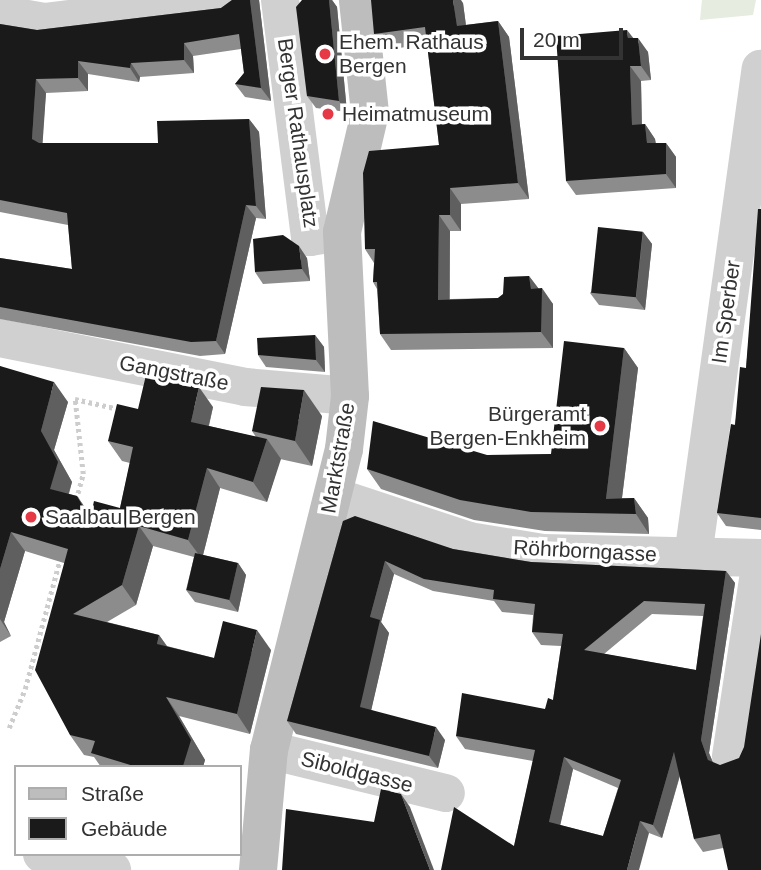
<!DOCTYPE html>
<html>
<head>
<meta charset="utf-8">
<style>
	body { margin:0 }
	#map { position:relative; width:761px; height:870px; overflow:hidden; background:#fff; font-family:Helvetica,sans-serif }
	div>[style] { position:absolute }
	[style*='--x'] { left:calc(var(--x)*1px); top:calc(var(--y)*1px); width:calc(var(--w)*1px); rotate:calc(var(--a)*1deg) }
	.green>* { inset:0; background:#e6ecdf }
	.path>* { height:4.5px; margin-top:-2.25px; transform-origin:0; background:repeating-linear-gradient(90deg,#cdcdcd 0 3.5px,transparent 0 7px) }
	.street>* { height:38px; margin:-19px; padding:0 19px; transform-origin:19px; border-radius:19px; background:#d0d0d0 }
	.secondary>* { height:38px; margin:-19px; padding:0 19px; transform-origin:19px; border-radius:19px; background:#bdbdbd }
	.wall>* { inset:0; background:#8c8c8c }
	.shaded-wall>* { inset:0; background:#5f5f5f }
	.building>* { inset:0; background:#1a1a1a; transform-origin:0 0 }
	.dots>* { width:19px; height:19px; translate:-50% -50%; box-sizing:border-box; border:4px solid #fff; border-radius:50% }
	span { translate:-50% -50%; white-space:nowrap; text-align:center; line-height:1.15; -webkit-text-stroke:7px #fff; paint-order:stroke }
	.poi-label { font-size:21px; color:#333 }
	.left { translate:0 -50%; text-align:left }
	.right { translate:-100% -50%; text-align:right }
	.street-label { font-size:21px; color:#333 }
	.legend { position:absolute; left:14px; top:765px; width:228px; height:91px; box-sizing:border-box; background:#fff; border:2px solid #adadad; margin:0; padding:9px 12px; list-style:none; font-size:21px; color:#333 }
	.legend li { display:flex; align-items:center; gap:14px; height:35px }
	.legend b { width:35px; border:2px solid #adadad }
	.scale { position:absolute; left:520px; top:28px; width:103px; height:32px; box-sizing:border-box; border:4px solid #333; border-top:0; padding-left:9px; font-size:21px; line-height:24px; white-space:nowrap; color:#333; -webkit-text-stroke:5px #fff; paint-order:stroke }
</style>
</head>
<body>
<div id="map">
	<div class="green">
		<div style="clip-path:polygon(702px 0,756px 0,753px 15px,700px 20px)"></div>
	</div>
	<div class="path">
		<div style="--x:76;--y:500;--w:27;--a:-75"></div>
		<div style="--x:83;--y:474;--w:75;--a:-96.1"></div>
		<div style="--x:75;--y:399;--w:45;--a:12.8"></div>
		<div style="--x:9;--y:728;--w:42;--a:-67.7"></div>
		<div style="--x:25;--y:689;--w:138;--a:-74.9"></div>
	</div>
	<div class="street">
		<div style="--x:280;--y:0;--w:239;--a:82.8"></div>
		<div style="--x:310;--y:237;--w:32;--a:-9"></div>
		<div style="--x:0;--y:14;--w:45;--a:10.3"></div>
		<div style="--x:44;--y:22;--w:185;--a:-6.8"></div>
		<div style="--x:0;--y:338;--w:250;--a:11.3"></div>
		<div style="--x:245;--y:387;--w:105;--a:4.9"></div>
		<div style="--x:333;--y:496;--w:143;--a:18.3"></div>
		<div style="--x:469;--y:541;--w:75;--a:9.2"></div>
		<div style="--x:543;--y:553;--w:218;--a:1.3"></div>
		<div style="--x:693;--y:556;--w:492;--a:-82.1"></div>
		<div style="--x:269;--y:750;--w:182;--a:13.7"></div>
		<div style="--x:731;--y:756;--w:199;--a:-81.3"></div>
		<div style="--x:42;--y:854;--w:72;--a:12.9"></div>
	</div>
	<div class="secondary">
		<div style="--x:258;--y:870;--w:121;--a:-84.8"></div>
		<div style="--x:269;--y:750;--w:310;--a:-76"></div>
		<div style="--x:344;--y:449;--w:53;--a:-83.5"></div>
		<div style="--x:350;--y:396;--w:164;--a:-92.8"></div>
		<div style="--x:342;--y:232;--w:122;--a:-76.8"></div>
		<div style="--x:370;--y:113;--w:114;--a:-96.1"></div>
	</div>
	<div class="wall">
		<div style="clip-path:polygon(232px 0,259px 0,271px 101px,245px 97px,235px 84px,244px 73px,241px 49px,193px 56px,194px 73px,140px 77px,139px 82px,88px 74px,88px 91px,46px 93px,42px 143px,158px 143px,249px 119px,259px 132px,266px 219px,256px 218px,225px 354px,200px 356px,0 319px,0 258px,72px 269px,68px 225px,0 212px,0 24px,37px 30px,221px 8px)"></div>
		<div style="clip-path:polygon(302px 0,332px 0,337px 7px,347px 112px,316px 108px,307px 96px)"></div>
		<div style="clip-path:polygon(463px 3px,466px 25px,498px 21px,509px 37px,529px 199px,461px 204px,461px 231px,450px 231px,450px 299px,498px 298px,529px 276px,539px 289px,553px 304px,553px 348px,391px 350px,380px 334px,377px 289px,373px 282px,374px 263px,365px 249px,439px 145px,427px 44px,385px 50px,374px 34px)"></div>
		<div style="clip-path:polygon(633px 38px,648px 52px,651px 80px,641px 81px,642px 124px,645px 124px,655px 139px,656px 143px,666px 143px,676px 157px,676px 188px,576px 195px,566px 181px)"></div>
		<div style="clip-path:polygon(761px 209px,761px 530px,726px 526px,717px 513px,746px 368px)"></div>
		<div style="clip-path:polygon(643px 232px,652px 244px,645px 310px,599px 305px,590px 293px)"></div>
		<div style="clip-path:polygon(307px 258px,310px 281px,263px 284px,255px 272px)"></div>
		<div style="clip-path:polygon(315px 335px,324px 347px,325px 372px,266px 367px,258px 355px)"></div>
		<div style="clip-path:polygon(624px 348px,638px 368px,622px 498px,634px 498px,648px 518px,649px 534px,545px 531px,474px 520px,381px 489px,367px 469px,487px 455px,551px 454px)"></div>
		<div style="clip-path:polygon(0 366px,68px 402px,54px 450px,72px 482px,69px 494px,77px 496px,90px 515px,120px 508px,130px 463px,122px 461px,108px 441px,138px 409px,213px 407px,209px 426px,256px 437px,252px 431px,322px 416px,312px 466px,280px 459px,267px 502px,220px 488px,203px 555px,238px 563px,246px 575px,238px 612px,195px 602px,186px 590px,194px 557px,153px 546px,136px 605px,107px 622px,159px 635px,167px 646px,214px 658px,271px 650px,250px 734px,179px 716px,205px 760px,203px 767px,101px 767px,94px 757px,84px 755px,70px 735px,64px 563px,25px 551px,4px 622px,11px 636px,0 642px)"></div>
		<div style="clip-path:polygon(evenodd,343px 521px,453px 549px,531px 562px,726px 571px,735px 583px,709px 753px,761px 870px,723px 848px,703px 852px,694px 839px,680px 776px,662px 838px,649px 833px,514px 846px,533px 761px,465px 749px,456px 736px,545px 709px,553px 700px,561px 646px,541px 645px,532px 632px,533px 615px,502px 612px,494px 601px,433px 591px,394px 574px,381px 622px,389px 633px,371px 710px,445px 740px,438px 768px,296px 734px,287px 721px,343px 521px,652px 614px,703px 616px,696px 670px,604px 654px,652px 614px,343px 521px,573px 769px,618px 788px,603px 836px,560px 825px,573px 769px)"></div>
	</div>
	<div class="shaded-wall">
		<div style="clip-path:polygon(250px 0,259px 0,271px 101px,261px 88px)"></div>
		<div style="clip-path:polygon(329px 0,332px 0,337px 7px,347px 112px,339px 101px)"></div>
		<div style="clip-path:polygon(453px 0,461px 0,463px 3px,468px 42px,457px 26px)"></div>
		<div style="clip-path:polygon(498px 21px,509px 37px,529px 199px,518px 183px)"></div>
		<div style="clip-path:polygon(627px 30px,638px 44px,628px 38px)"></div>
		<div style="clip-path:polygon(638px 38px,648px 52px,651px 80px,641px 66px)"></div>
		<div style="clip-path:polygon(184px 43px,193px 56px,194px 73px,184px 60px)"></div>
		<div style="clip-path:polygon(78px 61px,88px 74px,88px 91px,78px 78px)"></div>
		<div style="clip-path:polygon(131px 63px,140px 77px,139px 82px,130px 68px)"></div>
		<div style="clip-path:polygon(630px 66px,641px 81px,642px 140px,632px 125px)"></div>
		<div style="clip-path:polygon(36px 79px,46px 93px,42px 152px,32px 139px)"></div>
		<div style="clip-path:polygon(249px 119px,259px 132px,266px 219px,256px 206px)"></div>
		<div style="clip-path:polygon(645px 124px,655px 139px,657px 158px,647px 143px)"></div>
		<div style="clip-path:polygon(666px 143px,676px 157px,676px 188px,666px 174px)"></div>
		<div style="clip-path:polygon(450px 188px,461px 204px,461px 231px,450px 215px)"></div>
		<div style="clip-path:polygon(246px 205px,256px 218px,225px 354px,216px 341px)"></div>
		<div style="clip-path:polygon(439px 215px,450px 231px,449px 316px,438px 300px)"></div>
		<div style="clip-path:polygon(643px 232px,652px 244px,645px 310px,636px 298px)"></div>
		<div style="clip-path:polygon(299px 246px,307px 258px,310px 281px,302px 269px)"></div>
		<div style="clip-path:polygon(529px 276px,541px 292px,542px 288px,553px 304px,553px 348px,541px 332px,531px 289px)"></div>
		<div style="clip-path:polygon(315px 335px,324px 347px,325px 372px,316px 360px)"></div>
		<div style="clip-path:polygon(624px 348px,638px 368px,620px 514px,606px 499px)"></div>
		<div style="clip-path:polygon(54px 382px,68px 402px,54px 450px,72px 482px,64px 509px,50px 489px,41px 431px)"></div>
		<div style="clip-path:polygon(199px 387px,213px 407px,205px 441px,191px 422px)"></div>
		<div style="clip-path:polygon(304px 390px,322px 416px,312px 466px,295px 441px)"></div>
		<div style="clip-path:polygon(267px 439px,281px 459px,267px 502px,253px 482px)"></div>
		<div style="clip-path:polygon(207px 468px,220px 488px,202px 559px,188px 540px)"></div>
		<div style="clip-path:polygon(77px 496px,91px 516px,90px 519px)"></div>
		<div style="clip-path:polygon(634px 498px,648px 518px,649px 534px,636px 514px)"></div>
		<div style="clip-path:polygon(139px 526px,153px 546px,136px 605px,122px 585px)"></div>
		<div style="clip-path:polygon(11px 532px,25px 551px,4px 622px,11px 636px,0 619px,0 569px)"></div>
		<div style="clip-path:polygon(385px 561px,394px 574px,381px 622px,389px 633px,369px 720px,360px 707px,370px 617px)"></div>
		<div style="clip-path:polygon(238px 563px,246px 575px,238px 612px,229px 600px)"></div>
		<div style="clip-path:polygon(726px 571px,735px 583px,709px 753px,717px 773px,708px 760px,701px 740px)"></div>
		<div style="clip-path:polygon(257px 630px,271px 650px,250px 734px,237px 714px)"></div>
		<div style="clip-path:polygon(159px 635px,173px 655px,157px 644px)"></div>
		<div style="clip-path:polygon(166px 697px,179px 716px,205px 760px,203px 767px,184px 767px,183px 766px)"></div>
		<div style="clip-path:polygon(436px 727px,445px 740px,438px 768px,429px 756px)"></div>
		<div style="clip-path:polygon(674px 752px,683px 764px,662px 838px,653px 825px)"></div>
		<div style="clip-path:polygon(564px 757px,573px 769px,558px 835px,549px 822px)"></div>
		<div style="clip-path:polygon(401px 794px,410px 807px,434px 870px,430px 870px)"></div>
		<div style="clip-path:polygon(640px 821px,649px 833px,639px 870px,627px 870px)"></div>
	</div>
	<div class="building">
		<div style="clip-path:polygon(232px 0,250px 0,261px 88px,235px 84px,244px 73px,239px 34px,184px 43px,184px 60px,131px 63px,130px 68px,78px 61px,78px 78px,36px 79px,32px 139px,39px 143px,158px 143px,157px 121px,249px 119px,256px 206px,246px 205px,216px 341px,191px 342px,0 307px,0 258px,72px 269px,67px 213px,0 200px,0 24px,37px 30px,221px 8px)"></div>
		<div style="clip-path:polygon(302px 0,329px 0,339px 101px,307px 96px,296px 7px)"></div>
		<div style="clip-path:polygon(371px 0,453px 0,457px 26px,498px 21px,518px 183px,450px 188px,450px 215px,439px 215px,438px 300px,498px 298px,503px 294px,504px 277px,529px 276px,531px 289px,542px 288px,541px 332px,380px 334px,377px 282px,373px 282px,375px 249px,365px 249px,363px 173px,369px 151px,439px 145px,425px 27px,374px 34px)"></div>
		<div style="clip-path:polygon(627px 30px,628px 38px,638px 38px,641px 66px,630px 66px,632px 125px,645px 124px,647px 143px,666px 143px,666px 174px,566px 181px,556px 36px)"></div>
		<div style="clip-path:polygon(758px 209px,761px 209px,761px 518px,717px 513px,731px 424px,735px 425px,740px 367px,746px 368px)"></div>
		<div style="left:598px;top:227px;width:45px;height:66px;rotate:6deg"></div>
		<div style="clip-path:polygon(283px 235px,299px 246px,302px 269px,255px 272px,253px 239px)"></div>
		<div style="clip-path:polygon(315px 335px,316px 360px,258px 355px,257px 338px)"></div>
		<div style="clip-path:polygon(564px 341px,624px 348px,606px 499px,634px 498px,636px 514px,531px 512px,460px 500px,367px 469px,373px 421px,487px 455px,551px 454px)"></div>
		<div style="clip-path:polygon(0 366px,54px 382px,41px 431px,58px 462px,50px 489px,77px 496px,90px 519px,94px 501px,120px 508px,133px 447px,108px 441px,117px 404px,138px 409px,146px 375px,199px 387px,191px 422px,267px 439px,253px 482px,207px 468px,188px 540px,139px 526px,122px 585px,73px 614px,159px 635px,157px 644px,214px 658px,223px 621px,257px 630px,237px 714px,166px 697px,191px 740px,183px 766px,181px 767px,137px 767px,91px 753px,95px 741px,70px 735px,35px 670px,68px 549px,11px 532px,0 569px)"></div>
		<div style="clip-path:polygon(261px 387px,304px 390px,295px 441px,252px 431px)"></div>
		<div style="clip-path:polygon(evenodd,355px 516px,453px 549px,531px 562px,726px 571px,701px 740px,708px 760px,720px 765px,739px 758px,744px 747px,761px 634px,761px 870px,728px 870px,720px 834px,694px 839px,674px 752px,653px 825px,640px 821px,627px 870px,441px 870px,454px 807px,514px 846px,535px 750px,456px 736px,462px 693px,545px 709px,548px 698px,553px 700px,563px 634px,532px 632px,535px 604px,493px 599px,494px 590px,424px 579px,385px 561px,370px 617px,380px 620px,360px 707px,436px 727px,429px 756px,287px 721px,343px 521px,355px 516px,644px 601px,705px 604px,696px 670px,584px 650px,644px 601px,355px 516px,564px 757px,621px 780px,603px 836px,549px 822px,564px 757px)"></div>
		<div style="left:195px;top:553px;width:44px;height:38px;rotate:13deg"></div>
		<div style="clip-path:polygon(381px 789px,401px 794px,430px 870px,282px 870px,286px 809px,374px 822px)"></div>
	</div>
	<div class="dots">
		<div style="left:325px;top:54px;background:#e63946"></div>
		<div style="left:328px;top:114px;background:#e63946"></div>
		<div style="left:600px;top:426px;background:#e63946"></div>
		<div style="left:31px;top:517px;background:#e63946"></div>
	</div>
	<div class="poi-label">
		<span class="left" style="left:339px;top:54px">Ehem. Rathaus<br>Bergen</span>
		<span class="left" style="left:342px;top:114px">Heimatmuseum</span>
		<span class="right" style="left:586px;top:426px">Bürgeramt<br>Bergen-Enkheim</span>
		<span class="left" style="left:45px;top:517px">Saalbau Bergen</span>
	</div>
	<div class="street-label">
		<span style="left:298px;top:133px;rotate:82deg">Berger Rathausplatz</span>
		<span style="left:726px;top:312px;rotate:-82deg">Im Sperber</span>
		<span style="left:174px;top:373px;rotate:11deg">Gangstraße</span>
		<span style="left:338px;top:458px;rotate:-80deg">Marktstraße</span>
		<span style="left:585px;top:551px;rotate:3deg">Röhrborngasse</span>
		<span style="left:357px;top:772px;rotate:14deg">Siboldgasse</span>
	</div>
	<ul class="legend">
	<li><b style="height:9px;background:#bdbdbd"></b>Straße</li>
	<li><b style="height:19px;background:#1a1a1a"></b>Gebäude</li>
	</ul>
	<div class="scale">20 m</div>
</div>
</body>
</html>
